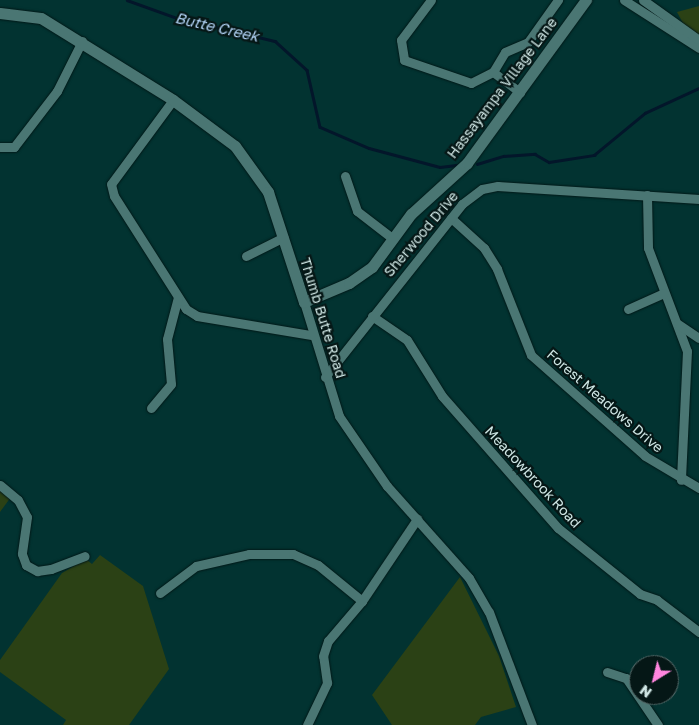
<!DOCTYPE html>
<html>
<head>
<meta charset="utf-8">
<style>
	body { margin:0 }
	#map { position:relative; width:699px; height:725px; overflow:hidden; background:#023331; font-family:"Golos Text",sans-serif }
	div>[style] { position:absolute }
	[style*='--x'] { left:calc(var(--x)*1px); top:calc(var(--y)*1px); width:calc(var(--w)*1px); rotate:calc(var(--a)*1deg) }
	.green>* { inset:0; background:#2b4115 }
	.stream>* { height:2.5px; margin:-1.25px; padding:0 1.25px; transform-origin:1.25px; border-radius:1.25px; background:#03162a }
	.roads { filter:drop-shadow(0 0 1px #021817) drop-shadow(0 0 1px #021817) }
	.minor>* { height:9px; margin:-4.5px; padding:0 4.5px; transform-origin:4.5px; border-radius:4.5px; background:#4a7673 }
	.tertiary>* { height:11px; margin:-5.5px; padding:0 5.5px; transform-origin:5.5px; border-radius:5.5px; background:#4a7673 }
	span { translate:-50% -50%; white-space:nowrap; text-align:center; line-height:1.15; -webkit-text-stroke:4.5px #051716; paint-order:stroke }
	.street-label { font-size:14px; color:#d0e7e5 }
	.water-label { font-size:15px; color:#b3d4f7; font-style:italic }
	.north { position:absolute; left:629px; top:655px; width:50px; height:50px; box-sizing:border-box; background:#051716; border:1px solid #566a69; border-radius:50%; rotate:216deg; font-size:14px; font-weight:700; line-height:20px; text-align:center; color:#d0e7e5 }
	.north::after { content:''; display:block; margin:auto; width:18px; height:22px; background:#ff85de; clip-path:polygon(50% 0,100% 100%,50% 72%,0 100%) }
</style>
</head>
<body>
<div id="map">
	<div class="green">
		<div style="clip-path:polygon(699px 6px,699px 37px,686px 29px,677px 12px)"></div>
		<div style="clip-path:polygon(0 490px,11px 497px,0 512px)"></div>
		<div style="clip-path:polygon(100px 555px,143px 586px,169px 669px,129px 725px,63px 725px,66px 720px,0 672px,0 660px,62px 573px,86px 559px,92px 564px)"></div>
		<div style="clip-path:polygon(460px 577px,499px 656px,516px 707px,481px 717px,475px 725px,392px 725px,372px 695px)"></div>
	</div>
	<div class="stream">
		<div style="--x:127;--y:0;--w:53;--a:19.8"></div>
		<div style="--x:177;--y:18;--w:101;--a:13.2"></div>
		<div style="--x:275;--y:41;--w:43;--a:42.2"></div>
		<div style="--x:307;--y:70;--w:58;--a:77.2"></div>
		<div style="--x:320;--y:127;--w:53;--a:23.2"></div>
		<div style="--x:369;--y:148;--w:73;--a:15"></div>
		<div style="--x:440;--y:167;--w:16;--a:-7"></div>
		<div style="--x:477;--y:164;--w:28;--a:-17"></div>
		<div style="--x:504;--y:156;--w:31;--a:-4"></div>
		<div style="--x:535;--y:154;--w:16;--a:30"></div>
		<div style="--x:549;--y:162;--w:46;--a:-8.8"></div>
		<div style="--x:594;--y:155;--w:66;--a:-39.5"></div>
		<div style="--x:645;--y:113;--w:60;--a:-24.8"></div>
	</div>
	<div class="roads">
		<div class="minor">
			<div style="--x:431;--y:0;--w:50;--a:126.9"></div>
			<div style="--x:401;--y:40;--w:20;--a:81"></div>
			<div style="--x:404;--y:60;--w:71;--a:18.9"></div>
			<div style="--x:471;--y:83;--w:25;--a:-27"></div>
			<div style="--x:493;--y:72;--w:23;--a:-59"></div>
			<div style="--x:505;--y:52;--w:25;--a:-23"></div>
			<div style="--x:528;--y:42;--w:52;--a:-54.5"></div>
			<div style="--x:624;--y:0;--w:89;--a:32.6"></div>
			<div style="--x:643;--y:0;--w:69;--a:35.5"></div>
			<div style="--x:493;--y:72;--w:34;--a:37"></div>
			<div style="--x:173;--y:100;--w:104;--a:126.4"></div>
			<div style="--x:111;--y:184;--w:12;--a:76"></div>
			<div style="--x:114;--y:196;--w:134;--a:57.5"></div>
			<div style="--x:186;--y:309;--w:13;--a:32"></div>
			<div style="--x:197;--y:316;--w:116;--a:9.5"></div>
			<div style="--x:0;--y:147;--w:14;--a:0"></div>
			<div style="--x:14;--y:147;--w:71;--a:-52.5"></div>
			<div style="--x:57;--y:91;--w:56;--a:-63.4"></div>
			<div style="--x:345;--y:176;--w:37;--a:71"></div>
			<div style="--x:357;--y:211;--w:44;--a:37.6"></div>
			<div style="--x:647;--y:195;--w:53;--a:88.9"></div>
			<div style="--x:648;--y:248;--w:110;--a:69.3"></div>
			<div style="--x:687;--y:351;--w:129;--a:92.7"></div>
			<div style="--x:451;--y:218;--w:45;--a:42.3"></div>
			<div style="--x:484;--y:248;--w:25;--a:58"></div>
			<div style="--x:497;--y:269;--w:92;--a:68.4"></div>
			<div style="--x:531;--y:355;--w:152;--a:41.5"></div>
			<div style="--x:645;--y:456;--w:63;--a:30.7"></div>
			<div style="--x:246;--y:256;--w:42;--a:-26.6"></div>
			<div style="--x:304;--y:302;--w:119;--a:72.9"></div>
			<div style="--x:339;--y:416;--w:85;--a:55.6"></div>
			<div style="--x:387;--y:486;--w:123;--a:48.3"></div>
			<div style="--x:469;--y:578;--w:39;--a:60"></div>
			<div style="--x:489;--y:612;--w:121;--a:69.2"></div>
			<div style="--x:628;--y:309;--w:39;--a:-24"></div>
			<div style="--x:372;--y:316;--w:42;--a:34.4"></div>
			<div style="--x:407;--y:340;--w:66;--a:58"></div>
			<div style="--x:442;--y:396;--w:176;--a:48.7"></div>
			<div style="--x:558;--y:528;--w:105;--a:38.8"></div>
			<div style="--x:640;--y:594;--w:18;--a:19"></div>
			<div style="--x:657;--y:600;--w:53;--a:37.3"></div>
			<div style="--x:678;--y:324;--w:25;--a:34"></div>
			<div style="--x:325;--y:377;--w:221;--a:-51.6"></div>
			<div style="--x:462;--y:204;--w:25;--a:-37"></div>
			<div style="--x:482;--y:189;--w:16;--a:-11"></div>
			<div style="--x:498;--y:186;--w:201;--a:3.7"></div>
			<div style="--x:151;--y:408;--w:31;--a:-50"></div>
			<div style="--x:171;--y:384;--w:45;--a:-95.1"></div>
			<div style="--x:167;--y:339;--w:43;--a:-75.3"></div>
			<div style="--x:0;--y:485;--w:23;--a:40"></div>
			<div style="--x:18;--y:500;--w:19;--a:62"></div>
			<div style="--x:27;--y:517;--w:37;--a:98"></div>
			<div style="--x:22;--y:554;--w:12;--a:70"></div>
			<div style="--x:26;--y:565;--w:13;--a:29"></div>
			<div style="--x:37;--y:571;--w:14;--a:-8"></div>
			<div style="--x:51;--y:569;--w:36;--a:-21"></div>
			<div style="--x:160;--y:593;--w:45;--a:-36.9"></div>
			<div style="--x:196;--y:566;--w:54;--a:-12.8"></div>
			<div style="--x:249;--y:554;--w:44;--a:0"></div>
			<div style="--x:293;--y:554;--w:27;--a:24"></div>
			<div style="--x:318;--y:565;--w:57;--a:39.3"></div>
			<div style="--x:607;--y:672;--w:20;--a:18"></div>
			<div style="--x:626;--y:678;--w:57;--a:55.8"></div>
			<div style="--x:307;--y:725;--w:47;--a:-64.5"></div>
			<div style="--x:327;--y:683;--w:27;--a:-98"></div>
			<div style="--x:323;--y:656;--w:16;--a:-72"></div>
			<div style="--x:328;--y:641;--w:52;--a:-49.6"></div>
			<div style="--x:362;--y:601;--w:99;--a:-56.1"></div>
		</div>
		<div class="tertiary">
			<div style="--x:0;--y:13;--w:41;--a:7"></div>
			<div style="--x:41;--y:18;--w:155;--a:31.8"></div>
			<div style="--x:173;--y:100;--w:77;--a:36.6"></div>
			<div style="--x:235;--y:146;--w:57;--a:54.3"></div>
			<div style="--x:268;--y:192;--w:116;--a:71.9"></div>
			<div style="--x:304;--y:302;--w:49;--a:-22.9"></div>
			<div style="--x:349;--y:283;--w:28;--a:-35"></div>
			<div style="--x:372;--y:267;--w:66;--a:-53.7"></div>
			<div style="--x:411;--y:214;--w:76;--a:-42.3"></div>
			<div style="--x:467;--y:163;--w:202;--a:-53.9"></div>
		</div>
	</div>
	<div class="street-label">
		<span style="left:502px;top:88px;rotate:-53deg">Hassayampa Village Lane</span>
		<span style="left:421px;top:234px;rotate:-50deg">Sherwood Drive</span>
		<span style="left:323px;top:318px;rotate:73deg">Thumb Butte Road</span>
		<span style="left:605px;top:401px;rotate:41deg">Forest Meadows Drive</span>
		<span style="left:533px;top:477px;rotate:47deg">Meadowbrook Road</span>
	</div>
	<div class="water-label">
		<span style="left:217px;top:27px;rotate:13deg">Butte Creek</span>
	</div>
	<div class="north">N</div>
</div>
</body>
</html>
